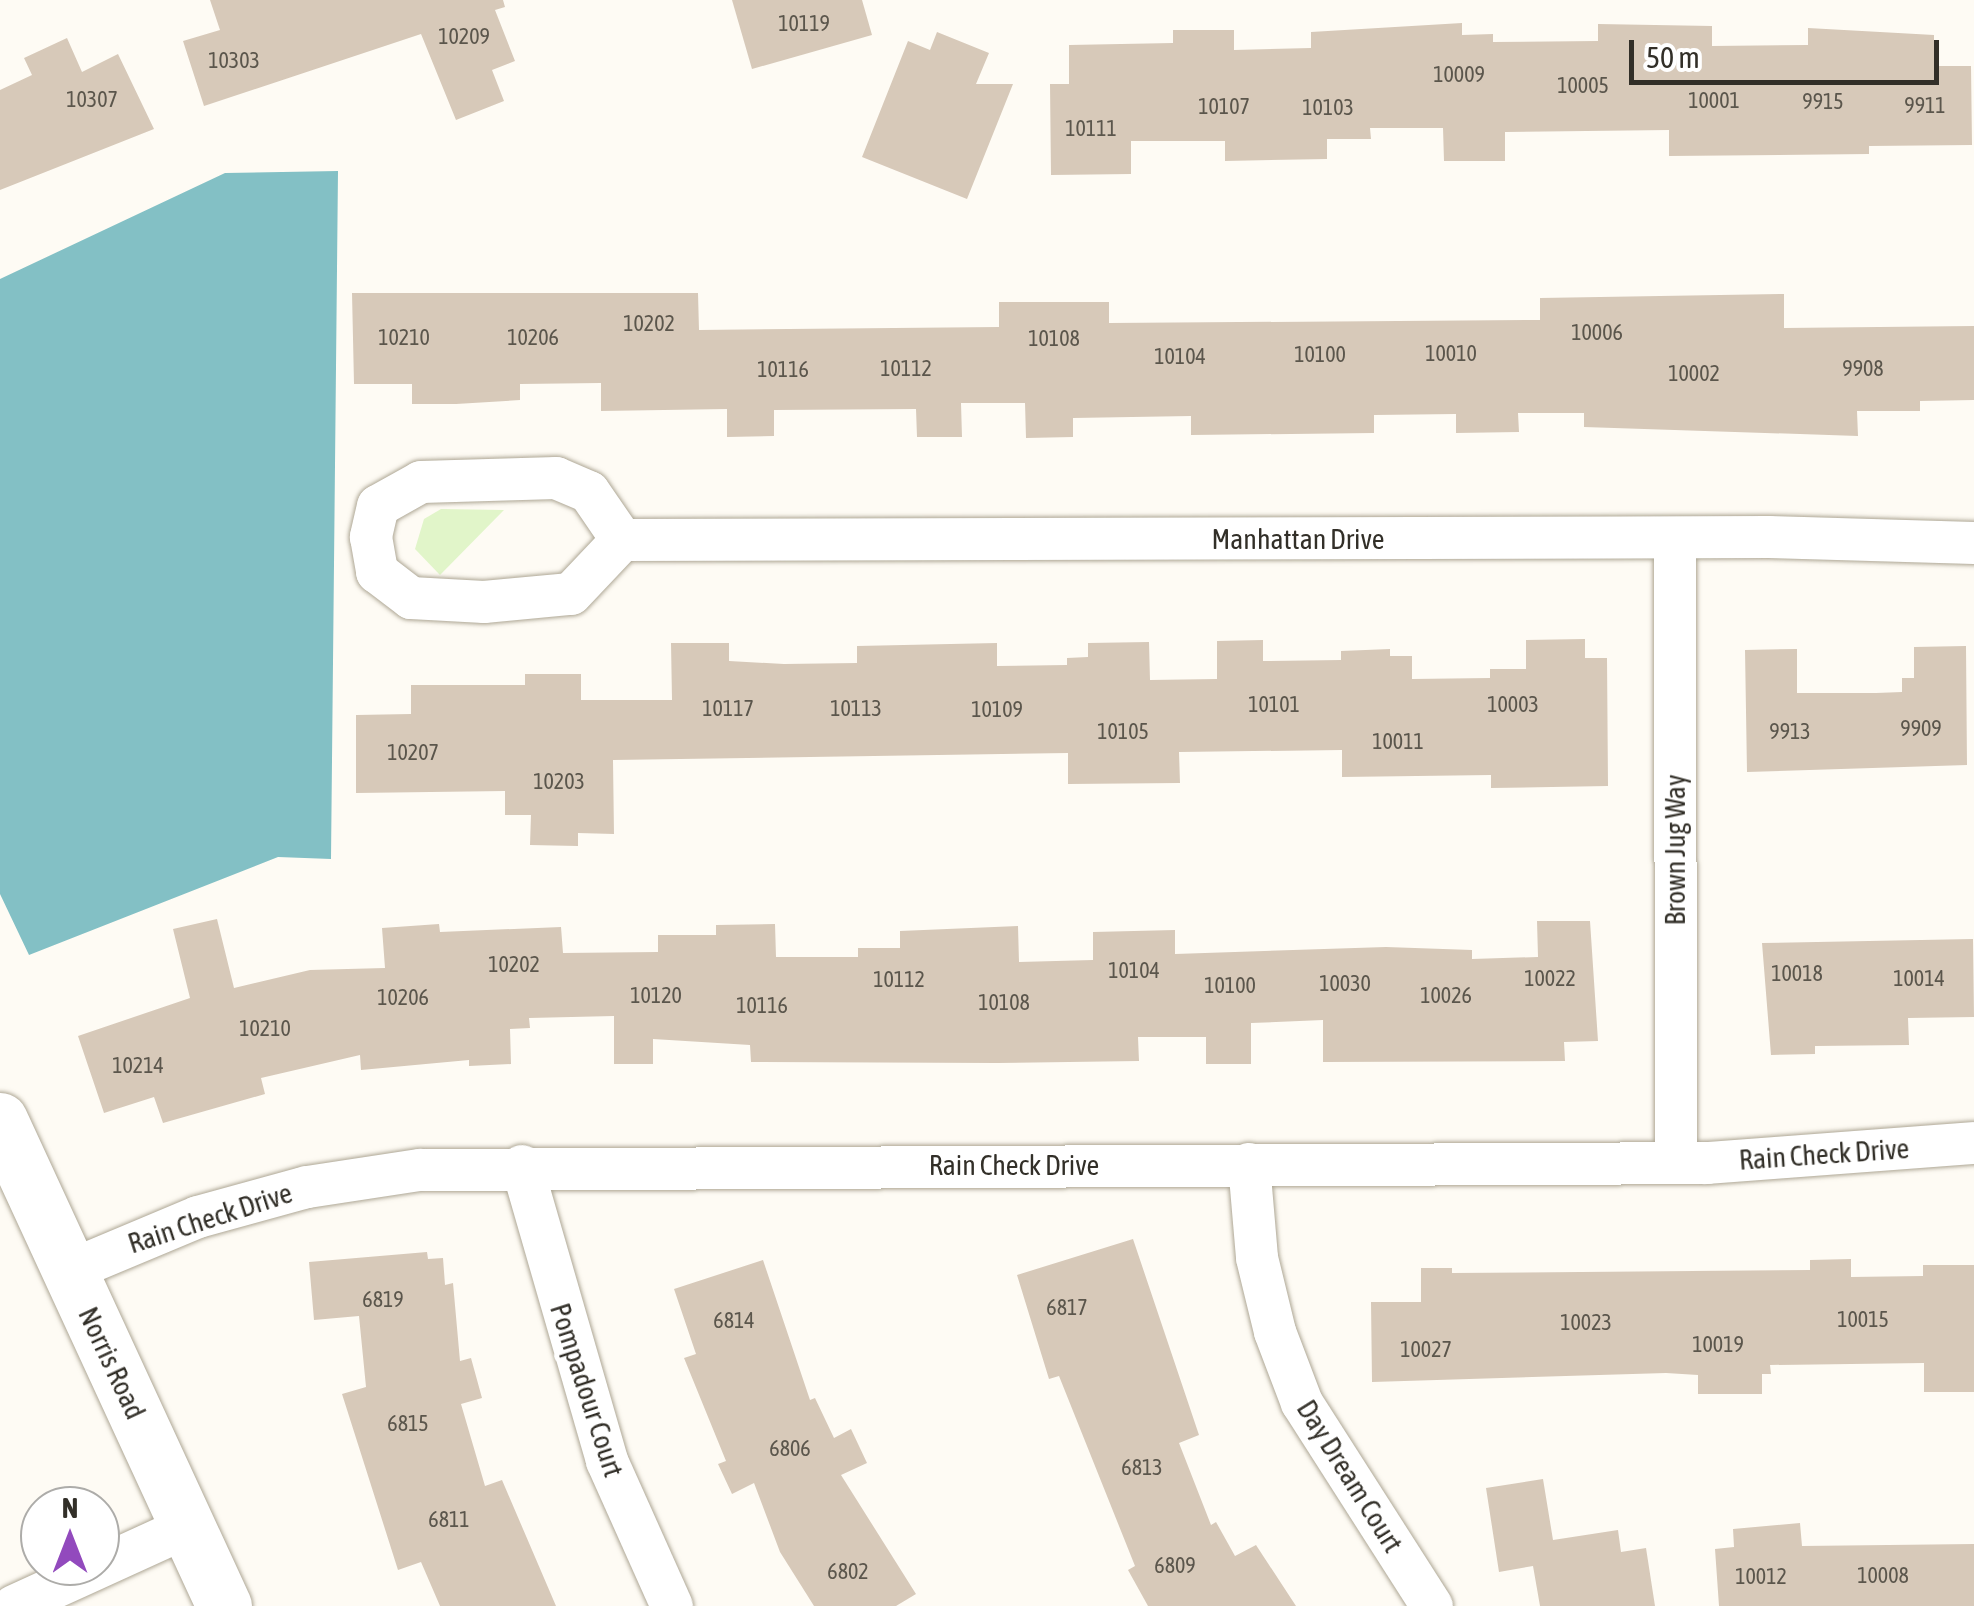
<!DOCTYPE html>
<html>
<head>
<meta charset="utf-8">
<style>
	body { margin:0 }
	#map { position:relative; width:1974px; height:1606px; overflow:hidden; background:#fefbf4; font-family:"Asap Condensed",sans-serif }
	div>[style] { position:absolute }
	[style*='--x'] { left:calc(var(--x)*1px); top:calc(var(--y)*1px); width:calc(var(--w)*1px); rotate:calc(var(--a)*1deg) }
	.green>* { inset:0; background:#e1f5c9 }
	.water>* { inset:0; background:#83c0c5 }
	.building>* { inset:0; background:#d7c9b9 }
	.roads { filter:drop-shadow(0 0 2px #aea795) drop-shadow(0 0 2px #aea795) }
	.street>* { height:42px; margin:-21px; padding:0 21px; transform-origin:21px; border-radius:21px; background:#fff }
	.secondary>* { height:55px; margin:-27.5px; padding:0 27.5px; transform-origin:27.5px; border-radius:27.5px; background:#fff }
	span { translate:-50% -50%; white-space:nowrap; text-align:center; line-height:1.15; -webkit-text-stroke:10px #fff; paint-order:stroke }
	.number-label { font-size:22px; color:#5b564c }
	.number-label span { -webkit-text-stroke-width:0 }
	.street-label { font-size:28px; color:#322f28 }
	.north { position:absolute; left:20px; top:1486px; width:100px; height:100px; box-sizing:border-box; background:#fff; border:2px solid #adaca9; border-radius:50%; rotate:0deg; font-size:28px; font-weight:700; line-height:40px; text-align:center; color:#322f28 }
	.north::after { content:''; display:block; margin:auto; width:35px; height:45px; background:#924abd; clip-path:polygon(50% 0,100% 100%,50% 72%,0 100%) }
	.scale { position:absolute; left:1629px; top:40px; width:310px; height:45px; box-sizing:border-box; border:5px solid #322f28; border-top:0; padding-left:12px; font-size:30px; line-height:35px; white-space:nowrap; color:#322f28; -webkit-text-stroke:8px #fff; paint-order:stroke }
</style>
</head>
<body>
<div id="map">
	<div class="green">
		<div style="clip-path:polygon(441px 509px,504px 510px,440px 575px,415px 549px,424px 519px)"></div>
	</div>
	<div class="water">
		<div style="clip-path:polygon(338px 171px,331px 859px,278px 857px,29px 955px,0 894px,0 279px,225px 173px)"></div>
	</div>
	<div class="building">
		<div style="clip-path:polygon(210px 0,503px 0,505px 7px,495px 10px,515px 61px,492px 70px,504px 101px,456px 120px,421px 34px,204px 106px,183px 41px,220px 30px)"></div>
		<div style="clip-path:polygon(732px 0,862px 0,872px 35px,752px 69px)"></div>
		<div style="clip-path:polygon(1462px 23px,1462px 35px,1493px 34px,1493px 42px,1598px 41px,1598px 24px,1712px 26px,1712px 46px,1808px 45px,1808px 28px,1934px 35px,1934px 66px,1971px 66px,1972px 145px,1869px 146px,1869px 154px,1669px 156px,1669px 130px,1505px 132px,1505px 161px,1444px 161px,1443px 128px,1370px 128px,1371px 139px,1327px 139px,1327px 159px,1225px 161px,1225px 141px,1131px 141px,1131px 174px,1051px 175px,1050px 84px,1069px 84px,1069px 45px,1173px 43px,1173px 30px,1234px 30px,1234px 50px,1311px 48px,1311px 32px)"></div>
		<div style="clip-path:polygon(937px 32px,989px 53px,976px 84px,1013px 84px,967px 199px,862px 157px,908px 41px,930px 50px)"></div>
		<div style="clip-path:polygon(67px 38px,82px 72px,118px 54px,154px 129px,0 190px,0 90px,32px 75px,24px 58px)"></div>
		<div style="clip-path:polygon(352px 293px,698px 293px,699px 330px,999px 327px,999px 302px,1109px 302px,1109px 323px,1540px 320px,1540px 298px,1784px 294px,1784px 328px,1974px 326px,1974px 400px,1920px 401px,1920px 411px,1857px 411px,1858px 436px,1584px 427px,1584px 413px,1518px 413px,1519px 432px,1456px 433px,1456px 414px,1374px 415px,1374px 433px,1191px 435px,1191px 416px,1073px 418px,1073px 437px,1026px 438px,1025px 403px,961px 403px,962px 437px,917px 437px,916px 409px,774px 410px,774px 436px,727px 437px,727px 409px,601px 411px,601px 383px,520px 384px,520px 400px,456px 404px,412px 404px,412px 384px,354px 384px)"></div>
		<div style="clip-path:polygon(1585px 639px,1585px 658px,1607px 658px,1608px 786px,1491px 788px,1491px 775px,1342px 777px,1342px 750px,1179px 752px,1180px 783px,1068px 784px,1068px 753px,613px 760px,614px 834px,578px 833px,578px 846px,530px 845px,531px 815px,505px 815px,505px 791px,356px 793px,356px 715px,411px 714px,411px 685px,525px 685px,525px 674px,581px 674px,581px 700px,672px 700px,671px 643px,729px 643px,729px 661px,784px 664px,857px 663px,857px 646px,997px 643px,997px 666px,1067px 665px,1067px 658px,1088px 657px,1088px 643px,1149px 642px,1150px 680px,1217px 679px,1217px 641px,1263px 640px,1263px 661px,1341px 660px,1341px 651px,1390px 649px,1390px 656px,1412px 656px,1412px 679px,1490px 678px,1490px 669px,1526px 669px,1526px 640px)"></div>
		<div style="clip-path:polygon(1966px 646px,1967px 765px,1747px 772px,1745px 650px,1797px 649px,1797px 693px,1876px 693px,1902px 692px,1902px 678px,1914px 678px,1914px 647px)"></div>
		<div style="clip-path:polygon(217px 919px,234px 988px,310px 970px,385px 968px,382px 928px,439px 924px,440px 932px,561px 927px,563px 953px,658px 952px,658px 935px,716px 935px,716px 925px,775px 924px,776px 957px,858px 957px,858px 948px,900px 948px,900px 931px,1018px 926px,1019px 962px,1093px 960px,1093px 932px,1175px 930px,1175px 954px,1386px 947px,1472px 950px,1472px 959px,1538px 957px,1537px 921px,1590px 921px,1598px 1041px,1564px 1042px,1565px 1061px,1323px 1062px,1323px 1020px,1251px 1023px,1251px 1064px,1206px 1064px,1206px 1037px,1138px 1037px,1139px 1061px,997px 1063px,751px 1062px,750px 1045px,653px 1039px,653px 1064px,614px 1064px,614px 1016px,529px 1018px,530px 1028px,510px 1029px,511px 1064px,469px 1066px,469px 1060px,361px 1070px,360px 1055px,261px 1078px,265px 1094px,163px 1123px,154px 1097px,104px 1113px,78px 1036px,190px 998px,173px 929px)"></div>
		<div style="clip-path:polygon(1973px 939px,1974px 1017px,1908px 1018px,1909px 1045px,1815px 1046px,1815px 1054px,1771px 1055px,1762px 943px)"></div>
		<div style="clip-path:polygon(1133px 1239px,1199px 1435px,1179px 1443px,1211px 1525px,1216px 1522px,1235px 1556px,1256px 1545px,1296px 1606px,1148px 1606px,1128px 1570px,1135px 1566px,1059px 1376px,1049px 1379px,1017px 1275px)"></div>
		<div style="clip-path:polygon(427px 1252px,428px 1259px,443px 1258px,445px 1285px,453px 1283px,460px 1361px,471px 1358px,482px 1398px,461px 1404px,485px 1486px,502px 1480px,556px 1606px,440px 1606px,421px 1562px,398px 1570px,342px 1394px,366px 1387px,359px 1316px,314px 1320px,309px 1262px)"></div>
		<div style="clip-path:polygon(1851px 1259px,1851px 1277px,1923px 1276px,1923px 1265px,1974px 1265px,1974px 1392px,1924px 1392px,1924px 1363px,1770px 1365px,1771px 1374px,1762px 1374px,1762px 1394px,1698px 1394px,1698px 1375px,1666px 1373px,1372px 1382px,1371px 1302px,1421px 1302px,1421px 1268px,1452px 1268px,1452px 1273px,1810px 1270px,1810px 1260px)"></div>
		<div style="clip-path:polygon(763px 1260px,810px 1400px,815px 1398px,834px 1438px,851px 1429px,867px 1463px,841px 1475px,916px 1594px,896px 1606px,814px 1606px,780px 1552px,754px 1483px,732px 1494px,718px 1464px,726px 1461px,684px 1358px,696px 1354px,674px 1289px)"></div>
		<div style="clip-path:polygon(1543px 1479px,1553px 1540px,1618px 1530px,1621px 1552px,1646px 1548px,1655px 1606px,1540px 1606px,1533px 1566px,1499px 1572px,1486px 1488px)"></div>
		<div style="clip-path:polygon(1800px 1523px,1802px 1546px,1974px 1544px,1974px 1606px,1719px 1606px,1715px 1549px,1734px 1547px,1733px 1529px)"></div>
	</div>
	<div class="roads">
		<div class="street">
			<div style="--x:1675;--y:538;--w:625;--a:89.91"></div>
			<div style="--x:622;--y:540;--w:58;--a:-124.5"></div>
			<div style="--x:589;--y:492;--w:36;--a:-157"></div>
			<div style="--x:556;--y:478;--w:135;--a:178.3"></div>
			<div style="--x:421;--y:482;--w:49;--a:150.8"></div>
			<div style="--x:378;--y:506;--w:32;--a:103"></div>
			<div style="--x:371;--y:537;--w:36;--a:80"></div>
			<div style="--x:377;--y:572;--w:43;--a:37.4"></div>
			<div style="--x:411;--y:598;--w:73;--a:3.1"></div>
			<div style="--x:484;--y:602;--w:87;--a:-5.3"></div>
			<div style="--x:571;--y:594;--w:74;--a:-46.6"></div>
			<div style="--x:622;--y:540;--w:1147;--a:-0.15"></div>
			<div style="--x:1769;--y:537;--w:205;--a:1.7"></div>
			<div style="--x:1249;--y:1164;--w:94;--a:85.1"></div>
			<div style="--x:1257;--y:1258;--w:76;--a:76.3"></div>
			<div style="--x:1275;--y:1332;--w:76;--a:69.2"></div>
			<div style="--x:1302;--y:1403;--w:241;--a:57.4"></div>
			<div style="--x:522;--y:1166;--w:307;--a:73.9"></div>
			<div style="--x:607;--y:1461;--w:159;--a:65.9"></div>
			<div style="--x:69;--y:1271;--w:140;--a:-22.7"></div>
			<div style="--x:198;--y:1217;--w:113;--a:-15.4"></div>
			<div style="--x:307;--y:1187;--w:114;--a:-8.6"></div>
			<div style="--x:420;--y:1170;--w:1287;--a:-0.31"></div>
			<div style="--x:1707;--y:1163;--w:268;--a:-4.3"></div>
			<div style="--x:14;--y:1606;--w:190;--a:-24.5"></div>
		</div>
		<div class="secondary">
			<div style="--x:0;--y:1120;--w:535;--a:65.25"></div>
		</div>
	</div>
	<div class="number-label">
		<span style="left:804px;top:24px">10119</span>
		<span style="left:464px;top:37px">10209</span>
		<span style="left:234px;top:61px">10303</span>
		<span style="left:1459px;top:75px">10009</span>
		<span style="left:1583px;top:86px">10005</span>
		<span style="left:92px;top:100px">10307</span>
		<span style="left:1714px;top:101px">10001</span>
		<span style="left:1823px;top:102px">9915</span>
		<span style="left:1925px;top:106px">9911</span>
		<span style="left:1224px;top:107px">10107</span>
		<span style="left:1328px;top:108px">10103</span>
		<span style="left:1091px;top:129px">10111</span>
		<span style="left:649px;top:324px">10202</span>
		<span style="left:1597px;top:333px">10006</span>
		<span style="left:404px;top:338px">10210</span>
		<span style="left:533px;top:338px">10206</span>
		<span style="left:1054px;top:339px">10108</span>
		<span style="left:1451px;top:354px">10010</span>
		<span style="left:1320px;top:355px">10100</span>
		<span style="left:1180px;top:357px">10104</span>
		<span style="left:906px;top:369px">10112</span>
		<span style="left:1863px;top:369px">9908</span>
		<span style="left:783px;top:370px">10116</span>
		<span style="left:1694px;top:374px">10002</span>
		<span style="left:1274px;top:705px">10101</span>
		<span style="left:1513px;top:705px">10003</span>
		<span style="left:728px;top:709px">10117</span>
		<span style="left:856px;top:709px">10113</span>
		<span style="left:997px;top:710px">10109</span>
		<span style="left:1921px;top:729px">9909</span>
		<span style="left:1123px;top:732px">10105</span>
		<span style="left:1790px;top:732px">9913</span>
		<span style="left:1398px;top:742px">10011</span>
		<span style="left:413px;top:753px">10207</span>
		<span style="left:559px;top:782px">10203</span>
		<span style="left:514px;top:965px">10202</span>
		<span style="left:1134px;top:971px">10104</span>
		<span style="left:1797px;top:974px">10018</span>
		<span style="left:1550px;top:979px">10022</span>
		<span style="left:1919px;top:979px">10014</span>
		<span style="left:899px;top:980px">10112</span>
		<span style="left:1345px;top:984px">10030</span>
		<span style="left:1230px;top:986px">10100</span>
		<span style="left:656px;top:996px">10120</span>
		<span style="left:1446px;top:996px">10026</span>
		<span style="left:403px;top:998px">10206</span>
		<span style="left:1004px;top:1003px">10108</span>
		<span style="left:762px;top:1006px">10116</span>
		<span style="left:265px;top:1029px">10210</span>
		<span style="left:138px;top:1066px">10214</span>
		<span style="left:383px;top:1300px">6819</span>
		<span style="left:1067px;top:1308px">6817</span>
		<span style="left:1863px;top:1320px">10015</span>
		<span style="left:734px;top:1321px">6814</span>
		<span style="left:1586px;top:1323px">10023</span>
		<span style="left:1718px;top:1345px">10019</span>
		<span style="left:1426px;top:1350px">10027</span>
		<span style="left:408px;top:1424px">6815</span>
		<span style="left:790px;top:1449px">6806</span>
		<span style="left:1142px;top:1468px">6813</span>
		<span style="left:449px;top:1520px">6811</span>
		<span style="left:1175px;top:1566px">6809</span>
		<span style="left:848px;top:1572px">6802</span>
		<span style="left:1883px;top:1576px">10008</span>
		<span style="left:1761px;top:1577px">10012</span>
	</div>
	<div class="street-label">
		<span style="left:1298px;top:539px">Manhattan Drive</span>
		<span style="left:1675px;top:850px;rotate:-90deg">Brown Jug Way</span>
		<span style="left:1824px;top:1154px;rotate:-4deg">Rain Check Drive</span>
		<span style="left:1014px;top:1165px">Rain Check Drive</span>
		<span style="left:210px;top:1218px;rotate:-18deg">Rain Check Drive</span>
		<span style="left:112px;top:1363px;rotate:65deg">Norris Road</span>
		<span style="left:587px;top:1390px;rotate:72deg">Pompadour Court</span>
		<span style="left:1350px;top:1476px;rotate:58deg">Day Dream Court</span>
	</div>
	<div class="north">N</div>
	<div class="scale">50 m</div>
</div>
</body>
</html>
